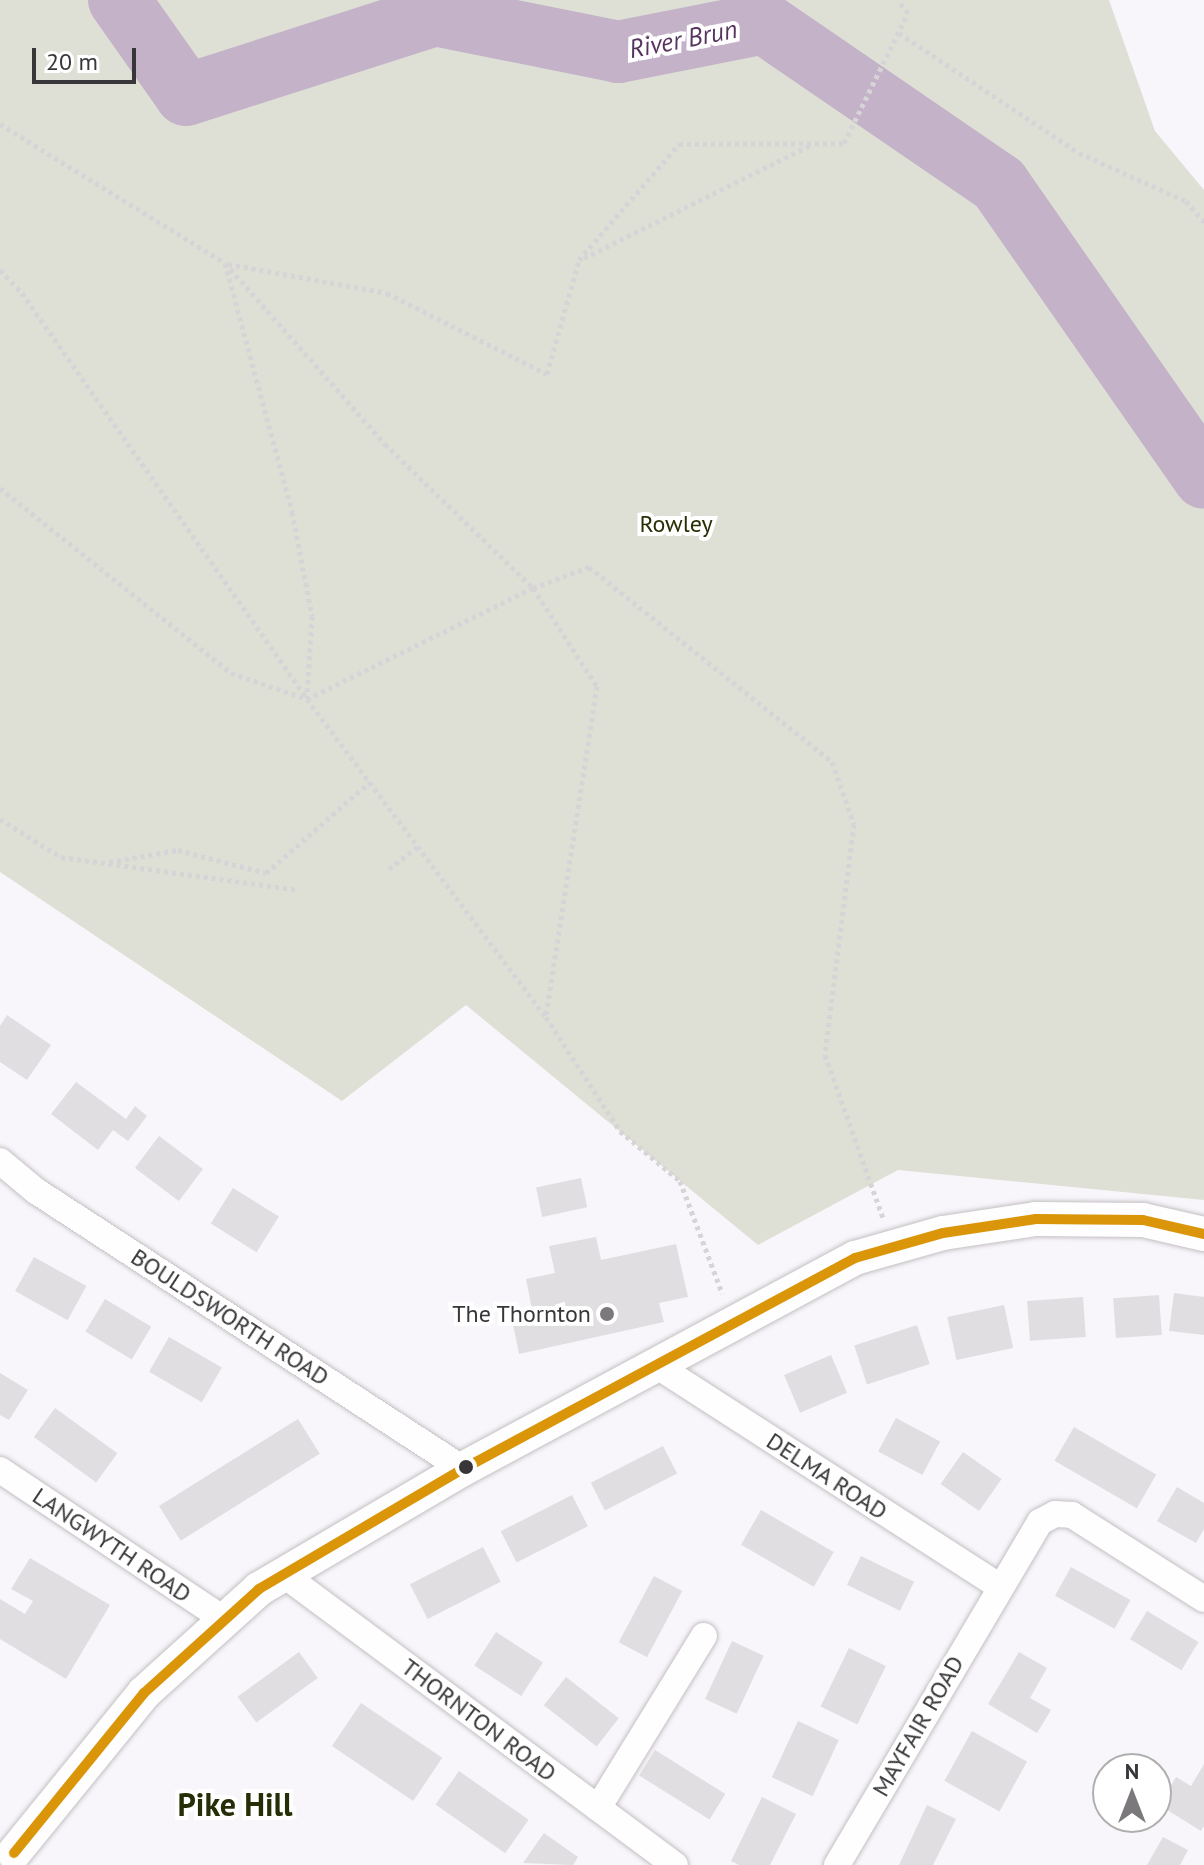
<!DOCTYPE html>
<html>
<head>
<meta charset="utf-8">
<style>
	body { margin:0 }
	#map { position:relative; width:1204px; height:1865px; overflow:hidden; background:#f9f6fb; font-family:"PT Sans",sans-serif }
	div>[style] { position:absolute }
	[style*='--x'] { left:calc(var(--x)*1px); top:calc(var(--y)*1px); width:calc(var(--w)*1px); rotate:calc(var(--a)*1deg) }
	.green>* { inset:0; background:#dee0d6 }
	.river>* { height:62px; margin:-31px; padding:0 31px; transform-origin:31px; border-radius:31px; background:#c4b2c9 }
	.building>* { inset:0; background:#e0dee1; transform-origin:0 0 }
	.path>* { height:5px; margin-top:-2.5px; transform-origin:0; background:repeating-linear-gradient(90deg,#d6d4d6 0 4px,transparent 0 8px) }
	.roads { filter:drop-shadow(0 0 2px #c3c0c3) drop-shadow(0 0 2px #c3c0c3) }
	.minor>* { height:26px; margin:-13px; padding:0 13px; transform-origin:13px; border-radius:13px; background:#fefefe }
	.tertiary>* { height:34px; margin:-17px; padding:0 17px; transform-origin:17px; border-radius:17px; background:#fefefe }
	.bus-1>* { height:10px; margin:-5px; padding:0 5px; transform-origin:5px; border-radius:5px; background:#da9509 }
	.dots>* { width:22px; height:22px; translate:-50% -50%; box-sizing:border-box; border:4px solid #fff; border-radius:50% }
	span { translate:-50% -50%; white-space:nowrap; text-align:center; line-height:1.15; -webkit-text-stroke:8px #fff; paint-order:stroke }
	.park-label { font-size:24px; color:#273004 }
	.poi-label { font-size:24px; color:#383639 }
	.right { translate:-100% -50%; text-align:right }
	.street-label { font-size:24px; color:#383639 }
	.water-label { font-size:26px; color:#56345e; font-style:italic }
	.district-label { font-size:32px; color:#262e07; font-weight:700 }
	.north { position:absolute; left:1092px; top:1753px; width:80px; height:80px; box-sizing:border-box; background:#fff; border:2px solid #afafb0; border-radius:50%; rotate:0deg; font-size:22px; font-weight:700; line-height:32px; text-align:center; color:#383639 }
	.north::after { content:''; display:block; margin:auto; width:28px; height:36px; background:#7c797d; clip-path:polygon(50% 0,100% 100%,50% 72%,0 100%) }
	.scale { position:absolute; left:32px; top:48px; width:104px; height:36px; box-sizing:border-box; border:4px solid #383639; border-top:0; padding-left:10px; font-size:24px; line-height:28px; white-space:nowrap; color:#383639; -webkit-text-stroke:6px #fff; paint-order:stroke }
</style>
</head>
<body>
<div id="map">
	<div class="green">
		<div style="clip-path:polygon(0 0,1109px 0,1155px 131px,1204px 190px,1204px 1200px,898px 1170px,758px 1245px,466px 1005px,342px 1101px,0 872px)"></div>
	</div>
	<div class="river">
		<div style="--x:119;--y:0;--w:116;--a:54.8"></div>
		<div style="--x:186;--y:95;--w:262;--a:-17.8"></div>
		<div style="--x:435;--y:15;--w:187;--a:11.4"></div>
		<div style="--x:618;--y:52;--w:149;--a:-11.2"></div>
		<div style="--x:764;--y:23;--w:285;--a:34.4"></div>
		<div style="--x:999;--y:184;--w:358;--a:55.1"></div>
	</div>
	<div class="building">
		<div style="clip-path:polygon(7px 1015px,51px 1045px,27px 1080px,0 1062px,0 1026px)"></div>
		<div style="clip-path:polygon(76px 1082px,126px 1119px,135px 1106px,147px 1116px,128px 1141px,113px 1130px,98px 1150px,51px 1114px)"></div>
		<div style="left:159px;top:1136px;width:55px;height:40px;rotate:37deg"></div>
		<div style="left:581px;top:1178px;width:30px;height:46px;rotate:78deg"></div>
		<div style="left:233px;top:1188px;width:54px;height:42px;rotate:32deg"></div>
		<div style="clip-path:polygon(596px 1237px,601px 1260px,676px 1244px,688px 1297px,659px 1303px,664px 1322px,519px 1354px,511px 1314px,532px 1309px,526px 1279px,555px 1273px,549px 1246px)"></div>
		<div style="left:34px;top:1257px;width:60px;height:39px;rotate:29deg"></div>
		<div style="clip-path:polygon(1174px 1293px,1204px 1297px,1204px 1335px,1169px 1331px)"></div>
		<div style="left:1159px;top:1295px;width:40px;height:46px;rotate:86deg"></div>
		<div style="left:1083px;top:1297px;width:40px;height:56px;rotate:86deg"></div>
		<div style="left:105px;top:1299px;width:54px;height:38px;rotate:31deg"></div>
		<div style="left:1004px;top:1305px;width:44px;height:58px;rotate:78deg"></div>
		<div style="left:917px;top:1325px;width:41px;height:66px;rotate:72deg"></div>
		<div style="left:169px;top:1337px;width:61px;height:40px;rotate:30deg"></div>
		<div style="left:831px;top:1355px;width:41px;height:51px;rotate:67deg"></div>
		<div style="clip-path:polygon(0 1373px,28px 1390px,9px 1420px,0 1415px)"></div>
		<div style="left:55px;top:1408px;width:77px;height:36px;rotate:36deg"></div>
		<div style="left:896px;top:1418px;width:50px;height:38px;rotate:28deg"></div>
		<div style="left:298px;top:1419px;width:41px;height:164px;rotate:58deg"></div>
		<div style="left:1074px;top:1427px;width:95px;height:39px;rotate:30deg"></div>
		<div style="left:663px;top:1446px;width:31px;height:81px;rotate:63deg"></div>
		<div style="left:963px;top:1452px;width:47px;height:39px;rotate:35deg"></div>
		<div style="clip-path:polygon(1177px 1487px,1204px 1503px,1204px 1529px,1196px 1543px,1157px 1521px)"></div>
		<div style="left:572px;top:1495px;width:35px;height:80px;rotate:63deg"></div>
		<div style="left:761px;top:1510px;width:84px;height:40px;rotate:30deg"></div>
		<div style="left:483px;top:1547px;width:39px;height:82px;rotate:63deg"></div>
		<div style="left:861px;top:1556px;width:59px;height:32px;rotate:26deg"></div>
		<div style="clip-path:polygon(30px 1558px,110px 1605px,66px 1679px,0 1639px,0 1599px,25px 1614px,33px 1601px,11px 1589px)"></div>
		<div style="left:1071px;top:1567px;width:68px;height:33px;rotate:29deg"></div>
		<div style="left:654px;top:1576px;width:32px;height:75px;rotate:28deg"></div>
		<div style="left:1147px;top:1611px;width:60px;height:33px;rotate:31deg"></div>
		<div style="left:496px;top:1632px;width:56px;height:40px;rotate:33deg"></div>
		<div style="left:732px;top:1641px;width:35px;height:64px;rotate:25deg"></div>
		<div style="left:849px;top:1648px;width:41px;height:65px;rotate:26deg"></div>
		<div style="left:299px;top:1652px;width:32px;height:76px;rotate:54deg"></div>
		<div style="clip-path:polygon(1019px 1652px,1047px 1668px,1030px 1698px,1051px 1710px,1037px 1733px,988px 1704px)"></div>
		<div style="left:566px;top:1677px;width:67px;height:36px;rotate:38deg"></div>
		<div style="left:361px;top:1703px;width:98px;height:52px;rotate:34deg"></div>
		<div style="left:798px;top:1721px;width:45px;height:62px;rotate:25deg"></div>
		<div style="left:972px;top:1731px;width:63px;height:57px;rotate:29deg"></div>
		<div style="left:655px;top:1750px;width:83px;height:30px;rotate:32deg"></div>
		<div style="clip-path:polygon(1204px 1764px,1204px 1826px,1201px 1831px,1159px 1805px,1176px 1777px,1191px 1786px)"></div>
		<div style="left:459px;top:1771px;width:85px;height:41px;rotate:35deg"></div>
		<div style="clip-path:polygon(762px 1797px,796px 1814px,770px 1865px,739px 1865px,731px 1861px)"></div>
		<div style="clip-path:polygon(927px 1805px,956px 1819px,933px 1865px,899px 1865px)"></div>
		<div style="clip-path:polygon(544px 1833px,578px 1857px,573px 1865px,523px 1863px)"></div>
		<div style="clip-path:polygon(1163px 1837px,1188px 1850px,1180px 1865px,1147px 1865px)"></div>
	</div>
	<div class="path">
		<div style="--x:899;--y:33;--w:216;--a:33.7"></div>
		<div style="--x:1079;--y:153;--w:117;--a:24.2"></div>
		<div style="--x:1186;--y:201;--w:28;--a:49"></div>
		<div style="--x:0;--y:124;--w:264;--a:31.7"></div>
		<div style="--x:225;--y:263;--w:258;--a:74.9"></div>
		<div style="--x:292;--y:512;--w:106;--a:79.1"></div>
		<div style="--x:312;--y:616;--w:82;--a:93.5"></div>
		<div style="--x:584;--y:258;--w:254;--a:-26.5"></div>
		<div style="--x:225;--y:263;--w:242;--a:48.5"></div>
		<div style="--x:385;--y:444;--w:206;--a:44.2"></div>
		<div style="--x:533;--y:588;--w:60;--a:-20.6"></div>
		<div style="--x:589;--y:567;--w:312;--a:38.7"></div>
		<div style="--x:832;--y:762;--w:66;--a:70.5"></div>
		<div style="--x:854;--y:824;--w:233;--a:97.2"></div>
		<div style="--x:825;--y:1055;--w:173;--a:70.4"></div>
		<div style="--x:228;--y:264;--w:162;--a:10.3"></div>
		<div style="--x:387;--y:293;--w:179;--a:26.9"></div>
		<div style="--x:547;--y:374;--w:118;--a:-74.3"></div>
		<div style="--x:579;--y:260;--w:153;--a:-49.2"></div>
		<div style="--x:679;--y:144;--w:165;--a:-0.3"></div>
		<div style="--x:844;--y:143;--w:145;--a:-63.8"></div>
		<div style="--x:908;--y:13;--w:16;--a:-128"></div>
		<div style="--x:0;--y:270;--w:32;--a:46"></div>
		<div style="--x:22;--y:293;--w:496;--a:54.9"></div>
		<div style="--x:307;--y:699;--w:398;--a:53.1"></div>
		<div style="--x:546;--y:1017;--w:136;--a:57"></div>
		<div style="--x:620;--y:1131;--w:78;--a:39.8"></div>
		<div style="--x:680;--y:1181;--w:120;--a:69.4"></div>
		<div style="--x:0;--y:488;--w:296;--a:38.7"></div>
		<div style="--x:231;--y:673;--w:80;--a:18.9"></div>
		<div style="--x:307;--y:699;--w:252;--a:-26.2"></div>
		<div style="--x:533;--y:588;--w:117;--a:56.9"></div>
		<div style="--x:597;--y:686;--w:334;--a:98.8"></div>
		<div style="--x:0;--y:819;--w:72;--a:31.9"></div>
		<div style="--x:61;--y:857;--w:240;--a:7.9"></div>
		<div style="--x:109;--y:862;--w:70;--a:-9.9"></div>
		<div style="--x:178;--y:850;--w:91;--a:14.6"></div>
		<div style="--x:266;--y:873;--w:138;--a:-41.2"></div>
		<div style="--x:389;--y:869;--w:37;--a:-38"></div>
	</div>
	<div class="roads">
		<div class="minor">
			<div style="--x:0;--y:1161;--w:47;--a:39.8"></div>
			<div style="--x:36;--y:1191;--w:510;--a:33.07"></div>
			<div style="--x:656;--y:1365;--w:408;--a:32.8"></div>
			<div style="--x:0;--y:1470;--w:270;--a:33.7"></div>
			<div style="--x:283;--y:1574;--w:488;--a:36.6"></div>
			<div style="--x:598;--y:1808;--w:202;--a:-58.4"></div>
			<div style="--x:837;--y:1865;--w:399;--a:-59.4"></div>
			<div style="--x:1040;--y:1522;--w:17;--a:-28"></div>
			<div style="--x:1055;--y:1514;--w:17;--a:3"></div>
			<div style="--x:1072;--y:1515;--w:156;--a:32.5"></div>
		</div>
		<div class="tertiary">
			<div style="--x:14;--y:1853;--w:206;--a:-50.9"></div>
			<div style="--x:144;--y:1693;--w:155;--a:-42.1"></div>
			<div style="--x:259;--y:1589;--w:237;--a:-30.5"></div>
			<div style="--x:463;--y:1469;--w:445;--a:-28.3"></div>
			<div style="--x:855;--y:1258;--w:91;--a:-15.9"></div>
			<div style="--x:943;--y:1233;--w:94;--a:-8.6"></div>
			<div style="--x:1036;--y:1219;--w:107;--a:0.5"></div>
			<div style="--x:1143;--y:1220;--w:63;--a:12.9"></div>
		</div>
	</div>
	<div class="bus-1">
		<div style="--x:14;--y:1853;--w:206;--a:-50.9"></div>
		<div style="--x:144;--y:1693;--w:155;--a:-42.1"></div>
		<div style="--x:259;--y:1589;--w:237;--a:-30.5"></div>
		<div style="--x:463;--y:1469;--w:445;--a:-28.3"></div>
		<div style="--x:855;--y:1258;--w:91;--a:-15.9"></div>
		<div style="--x:943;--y:1233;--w:94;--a:-8.6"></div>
		<div style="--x:1036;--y:1219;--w:107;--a:0.5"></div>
		<div style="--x:1143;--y:1220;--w:63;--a:12.9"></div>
	</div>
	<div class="dots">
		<div style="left:607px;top:1314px;background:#7c797d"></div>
		<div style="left:466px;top:1467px;background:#383639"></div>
	</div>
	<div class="park-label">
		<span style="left:676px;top:524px">Rowley</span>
	</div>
	<div class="poi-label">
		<span class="right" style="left:591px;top:1314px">The Thornton</span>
	</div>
	<div class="street-label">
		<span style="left:230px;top:1317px;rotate:33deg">BOULDSWORTH ROAD</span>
		<span style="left:827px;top:1476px;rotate:33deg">DELMA ROAD</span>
		<span style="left:112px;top:1545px;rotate:34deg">LANGWYTH ROAD</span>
		<span style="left:479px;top:1720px;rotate:37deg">THORNTON ROAD</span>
		<span style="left:918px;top:1726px;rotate:-60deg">MAYFAIR ROAD</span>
	</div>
	<div class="water-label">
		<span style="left:683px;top:39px;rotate:-11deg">River Brun</span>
	</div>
	<div class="district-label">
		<span style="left:235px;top:1804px">Pike Hill</span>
	</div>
	<div class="north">N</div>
	<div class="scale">20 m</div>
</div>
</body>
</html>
